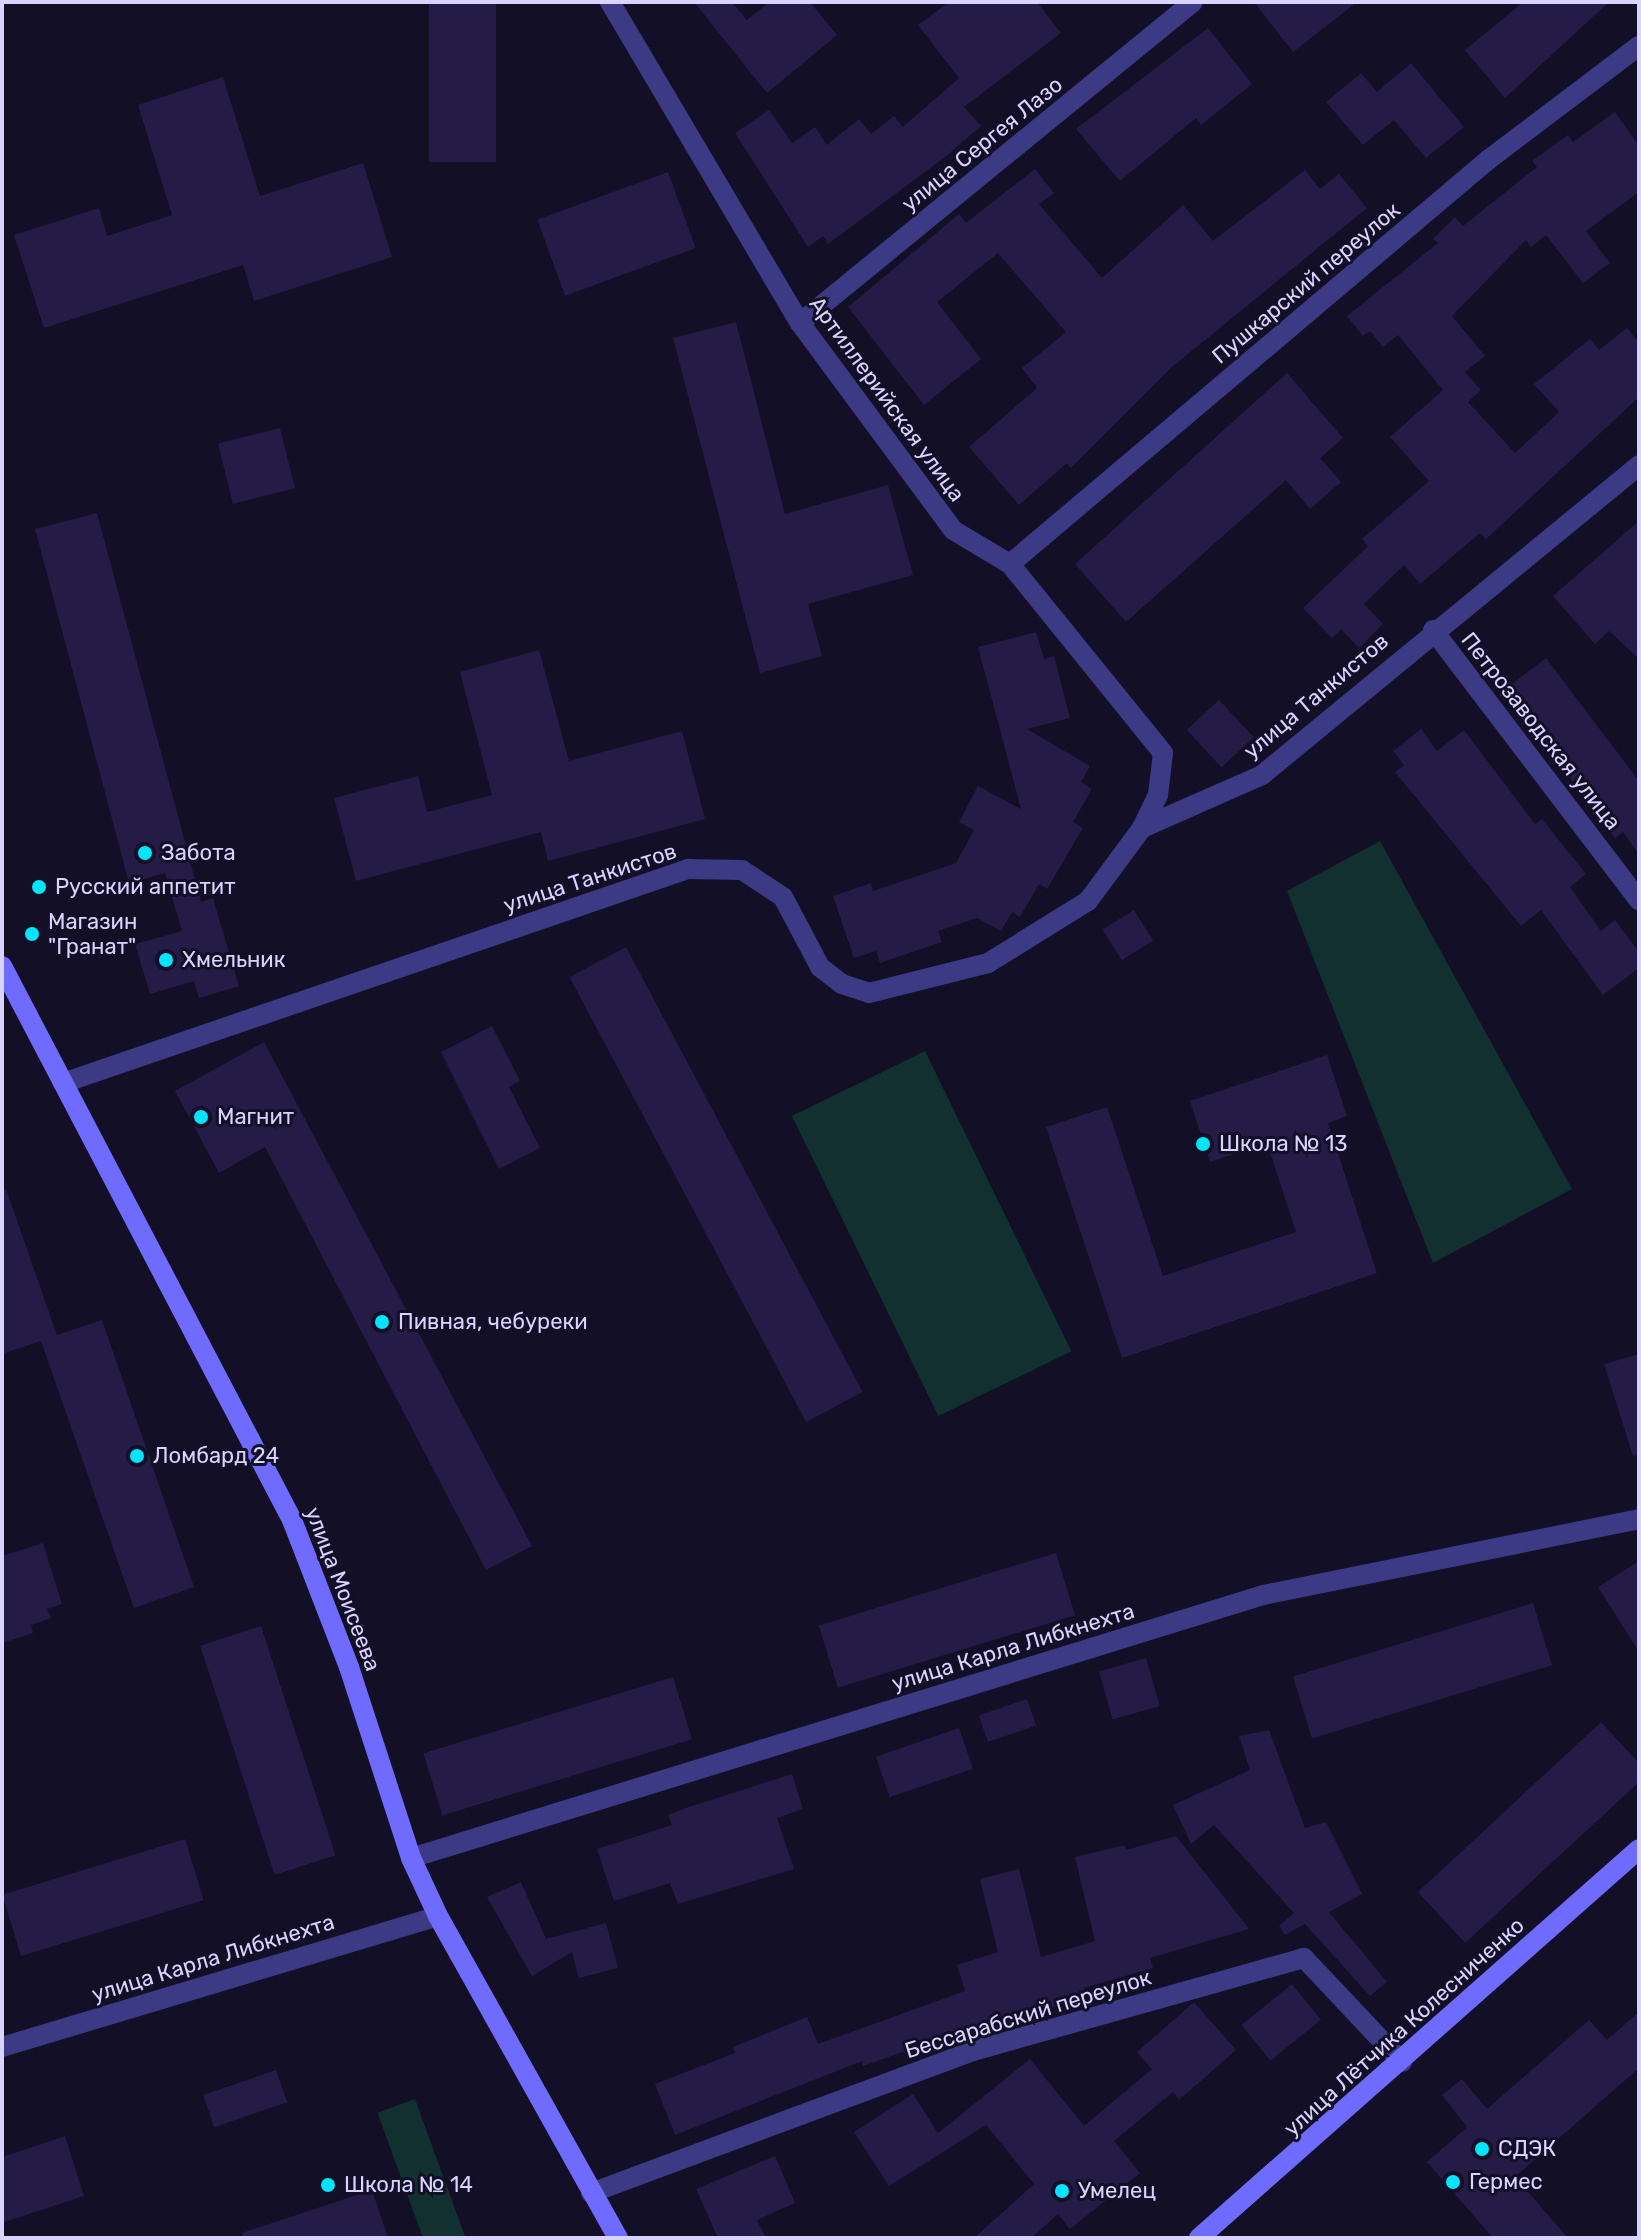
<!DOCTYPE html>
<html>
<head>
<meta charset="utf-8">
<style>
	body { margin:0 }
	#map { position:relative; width:1641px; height:2240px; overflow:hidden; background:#130f26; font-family:Rubik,sans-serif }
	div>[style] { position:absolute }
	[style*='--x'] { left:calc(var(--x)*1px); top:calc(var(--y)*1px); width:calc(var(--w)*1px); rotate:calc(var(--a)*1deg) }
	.green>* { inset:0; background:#12302f; transform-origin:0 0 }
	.building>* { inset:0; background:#241b47; transform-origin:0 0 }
	.street>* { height:20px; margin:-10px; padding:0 10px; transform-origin:10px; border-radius:10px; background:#3d3a85 }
	.secondary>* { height:20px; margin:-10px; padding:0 10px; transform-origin:10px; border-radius:10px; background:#6f6bff }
	.dots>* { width:22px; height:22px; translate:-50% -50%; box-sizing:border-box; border:4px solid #130f26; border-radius:50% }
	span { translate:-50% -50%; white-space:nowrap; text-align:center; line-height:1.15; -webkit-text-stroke:6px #130f26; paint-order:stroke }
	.street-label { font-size:22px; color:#d9d4ff }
	.poi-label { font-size:22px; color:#d9d4ff }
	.left { translate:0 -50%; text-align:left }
	.frame { position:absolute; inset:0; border:4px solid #d9d4ff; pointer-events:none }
</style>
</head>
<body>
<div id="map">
	<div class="green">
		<div style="clip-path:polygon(1380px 841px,1572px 1189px,1433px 1263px,1287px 891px)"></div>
		<div style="left:925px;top:1051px;width:334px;height:148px;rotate:64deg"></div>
		<div style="left:415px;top:2099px;width:148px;height:40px;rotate:70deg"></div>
	</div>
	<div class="building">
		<div style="left:429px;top:2px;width:67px;height:160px"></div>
		<div style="clip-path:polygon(694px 2px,732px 2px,747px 20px,769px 2px,810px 2px,837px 35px,767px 93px)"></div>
		<div style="clip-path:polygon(949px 2px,1037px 2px,1061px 33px,964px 107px,981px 126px,945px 157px,828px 244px,823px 236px,808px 247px,735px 133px,769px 110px,792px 143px,815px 127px,827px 145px,859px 119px,871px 134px,894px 116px,903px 127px,959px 78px,918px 25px)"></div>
		<div style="clip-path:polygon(1254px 2px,1357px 2px,1293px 52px)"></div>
		<div style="clip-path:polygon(1523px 2px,1609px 2px,1505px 98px,1465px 50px)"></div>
		<div style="clip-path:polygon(1208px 28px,1252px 84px,1201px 125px,1196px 118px,1120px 181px,1076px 129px)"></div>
		<div style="clip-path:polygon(1411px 63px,1464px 127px,1426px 158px,1394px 120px,1363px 145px,1326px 102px,1361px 73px,1377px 92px)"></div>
		<div style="clip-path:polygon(223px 77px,260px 196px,363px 163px,392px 257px,254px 301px,243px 265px,44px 328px,14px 235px,99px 208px,107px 236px,172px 215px,138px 105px)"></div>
		<div style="clip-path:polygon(1615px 112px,1639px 146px,1639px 192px,1586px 231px,1610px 263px,1583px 283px,1546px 235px,1531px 247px,1526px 240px,1452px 316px,1485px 356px,1465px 372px,1481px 390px,1468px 402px,1515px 453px,1559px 412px,1534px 384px,1590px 339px,1599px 350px,1627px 328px,1639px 343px,1639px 397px,1486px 539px,1480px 533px,1420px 584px,1404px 565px,1364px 604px,1383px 624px,1359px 648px,1341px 629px,1332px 638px,1303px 608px,1368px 546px,1362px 539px,1429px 481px,1390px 437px,1443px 390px,1398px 335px,1383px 347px,1370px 331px,1363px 336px,1347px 316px,1438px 243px,1433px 239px,1455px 217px,1463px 226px,1537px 167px,1532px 161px,1568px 135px,1573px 142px)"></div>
		<div style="clip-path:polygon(1035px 169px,1054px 193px,1039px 204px,1102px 278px,1183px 205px,1213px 241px,1305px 170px,1320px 189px,1339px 174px,1367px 208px,1172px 367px,1071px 468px,1067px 463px,1019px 505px,969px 447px,1037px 388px,1022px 368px,1066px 332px,998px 253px,937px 302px,981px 359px,924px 405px,848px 307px,959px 214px,966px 223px)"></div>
		<div style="left:668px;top:172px;width:81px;height:139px;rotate:70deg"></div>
		<div style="clip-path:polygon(736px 322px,785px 514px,888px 485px,913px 575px,808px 604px,822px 656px,760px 673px,673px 338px)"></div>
		<div style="clip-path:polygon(1287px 373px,1343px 438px,1320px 458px,1341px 482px,1310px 509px,1286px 480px,1126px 622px,1075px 564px)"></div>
		<div style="left:280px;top:428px;width:62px;height:64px;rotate:76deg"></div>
		<div style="clip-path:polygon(97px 513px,201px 902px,213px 898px,239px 986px,199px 998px,194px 981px,150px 994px,135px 944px,182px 931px,165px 873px,129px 883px,35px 529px)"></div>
		<div style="clip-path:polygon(1639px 521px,1639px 659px,1609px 631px,1595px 644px,1553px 596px)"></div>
		<div style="clip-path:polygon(1036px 632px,1044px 659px,1054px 656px,1070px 718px,1027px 729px,1090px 766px,1081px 782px,1092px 789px,1073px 822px,1083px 828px,1047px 889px,1039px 884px,1020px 917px,1012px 912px,1001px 931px,977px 918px,938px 931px,942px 942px,880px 963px,876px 951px,854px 958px,833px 896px,871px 883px,873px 891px,956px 863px,974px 830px,959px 822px,978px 786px,1021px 809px,978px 647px)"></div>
		<div style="clip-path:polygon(539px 650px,569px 761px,682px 731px,705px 819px,548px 861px,541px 832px,356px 881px,334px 798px,418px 776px,427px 812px,492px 795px,460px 672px)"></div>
		<div style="clip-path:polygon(1546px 658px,1639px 781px,1639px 854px,1623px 832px,1615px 838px,1504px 690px)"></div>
		<div style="left:1219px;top:700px;width:51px;height:44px;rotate:47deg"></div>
		<div style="clip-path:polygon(1421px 729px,1437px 751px,1464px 730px,1535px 824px,1542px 819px,1586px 874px,1570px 887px,1601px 931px,1615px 920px,1639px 952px,1639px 968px,1603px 995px,1541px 910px,1521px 926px,1395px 772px,1404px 765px,1393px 751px)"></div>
		<div style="left:1134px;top:910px;width:36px;height:37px;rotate:58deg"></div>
		<div style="left:626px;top:947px;width:504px;height:64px;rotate:62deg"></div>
		<div style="clip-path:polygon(492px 1026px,520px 1081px,509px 1087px,540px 1148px,499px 1169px,441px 1052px)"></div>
		<div style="clip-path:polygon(264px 1042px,532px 1546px,486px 1570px,265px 1147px,219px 1173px,175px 1091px)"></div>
		<div style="clip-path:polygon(1327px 1055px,1347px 1116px,1328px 1123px,1377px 1273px,1122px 1358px,1046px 1127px,1107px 1107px,1163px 1276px,1296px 1232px,1267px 1143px,1210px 1162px,1190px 1101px)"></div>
		<div style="clip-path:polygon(6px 1189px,57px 1335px,102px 1320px,194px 1587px,134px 1608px,41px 1341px,2px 1354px,2px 1190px)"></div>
		<div style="clip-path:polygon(1639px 1354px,1639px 1455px,1633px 1456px,1604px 1364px)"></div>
		<div style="clip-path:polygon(43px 1543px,62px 1604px,47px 1609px,51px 1618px,31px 1625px,33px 1633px,2px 1643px,2px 1556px)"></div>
		<div style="left:1056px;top:1553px;width:65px;height:248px;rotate:73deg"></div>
		<div style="clip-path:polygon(1639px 1561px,1639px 1652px,1598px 1587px)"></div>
		<div style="left:1533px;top:1603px;width:65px;height:251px;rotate:73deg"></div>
		<div style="left:261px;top:1626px;width:241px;height:64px;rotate:72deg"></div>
		<div style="left:1146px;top:1658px;width:50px;height:49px;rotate:74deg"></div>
		<div style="left:673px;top:1677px;width:65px;height:261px;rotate:73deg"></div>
		<div style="left:1027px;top:1699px;width:28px;height:51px;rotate:71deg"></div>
		<div style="clip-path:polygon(1601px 1722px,1639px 1763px,1639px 1782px,1465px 1943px,1418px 1892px)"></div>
		<div style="left:959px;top:1728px;width:43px;height:88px;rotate:71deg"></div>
		<div style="clip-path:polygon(1269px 1730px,1305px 1828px,1326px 1822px,1362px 1894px,1329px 1912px,1387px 1982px,1370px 1996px,1305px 1924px,1285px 1935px,1279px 1926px,1294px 1913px,1214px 1825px,1191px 1844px,1173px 1805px,1250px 1770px,1239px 1736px)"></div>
		<div style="clip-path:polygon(792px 1774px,803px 1809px,777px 1818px,794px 1869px,678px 1904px,670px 1883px,614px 1901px,597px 1849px,672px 1825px,668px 1815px,689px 1807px)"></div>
		<div style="clip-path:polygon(1176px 1836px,1249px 1929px,1150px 1958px,1153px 1968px,1084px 1988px,1086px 1997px,1033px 2014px,1030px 2007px,863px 2066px,862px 2061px,675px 2135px,655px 2084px,735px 2053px,733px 2047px,807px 2017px,818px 2044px,965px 1991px,957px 1965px,998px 1952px,980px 1879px,1019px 1869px,1041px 1957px,1095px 1941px,1075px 1857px,1125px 1845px,1126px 1850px)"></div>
		<div style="left:185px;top:1839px;width:64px;height:191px;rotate:73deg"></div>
		<div style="clip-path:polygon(521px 1882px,546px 1939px,606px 1923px,618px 1968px,579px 1978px,572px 1952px,532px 1976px,487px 1897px)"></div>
		<div style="left:1292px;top:1984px;width:46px;height:65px;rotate:51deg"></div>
		<div style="clip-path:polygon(1194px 2002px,1236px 2050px,1179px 2100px,1173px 2092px,1114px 2141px,1140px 2173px,1070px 2229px,1058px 2214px,1031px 2238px,974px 2238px,1034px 2184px,986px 2125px,889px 2186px,854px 2132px,913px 2094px,938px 2133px,1030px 2059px,1084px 2126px,1152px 2069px,1137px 2052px)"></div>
		<div style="clip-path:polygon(1639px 2012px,1639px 2068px,1515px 2177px,1568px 2238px,1493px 2238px,1427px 2162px,1467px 2127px,1442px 2095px,1462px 2079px,1487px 2109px,1589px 2020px,1607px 2040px)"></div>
		<div style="left:276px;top:2070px;width:34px;height:77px;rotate:71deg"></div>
		<div style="clip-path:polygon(65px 2136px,84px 2196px,2px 2223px,2px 2157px)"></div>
		<div style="clip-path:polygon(775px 2156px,795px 2203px,757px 2220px,766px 2238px,718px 2238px,696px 2189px)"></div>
		<div style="clip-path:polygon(372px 2190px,388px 2238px,243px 2238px,242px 2233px)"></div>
	</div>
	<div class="street">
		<div style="--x:610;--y:2;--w:373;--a:59.4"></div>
		<div style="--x:800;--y:323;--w:257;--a:53.5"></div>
		<div style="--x:953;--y:530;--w:66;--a:30.8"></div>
		<div style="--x:1010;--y:564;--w:243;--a:51"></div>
		<div style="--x:1163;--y:753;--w:42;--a:96.8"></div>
		<div style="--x:1158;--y:795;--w:37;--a:116"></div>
		<div style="--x:800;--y:323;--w:507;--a:-39.24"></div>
		<div style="--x:1010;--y:564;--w:626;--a:-40.2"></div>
		<div style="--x:1488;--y:160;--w:189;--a:-37.1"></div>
		<div style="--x:1433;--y:630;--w:340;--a:52.7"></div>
		<div style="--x:63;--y:1083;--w:661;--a:-18.9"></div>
		<div style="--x:688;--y:869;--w:54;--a:1.1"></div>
		<div style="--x:742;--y:870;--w:49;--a:33.4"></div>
		<div style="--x:783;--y:897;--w:79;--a:62.1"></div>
		<div style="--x:820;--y:967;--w:28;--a:38"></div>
		<div style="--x:842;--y:984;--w:28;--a:18"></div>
		<div style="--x:869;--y:993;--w:123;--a:-14.1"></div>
		<div style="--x:988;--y:963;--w:118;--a:-31.8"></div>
		<div style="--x:1088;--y:901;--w:91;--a:-53.5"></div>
		<div style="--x:1142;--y:828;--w:131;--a:-23.8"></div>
		<div style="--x:1262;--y:775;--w:488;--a:-39.4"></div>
		<div style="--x:411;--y:1858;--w:892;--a:-17.15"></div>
		<div style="--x:1263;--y:1595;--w:384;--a:-11.4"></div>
		<div style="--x:2;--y:2047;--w:455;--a:-16.7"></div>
		<div style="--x:591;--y:2193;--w:408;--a:-20.4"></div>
		<div style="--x:973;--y:2051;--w:344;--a:-15.7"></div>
		<div style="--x:1304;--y:1958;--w:143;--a:46.7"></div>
	</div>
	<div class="secondary">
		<div style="--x:2;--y:966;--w:625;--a:62.37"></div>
		<div style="--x:292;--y:1520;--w:158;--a:68.8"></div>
		<div style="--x:349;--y:1667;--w:201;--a:72"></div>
		<div style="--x:411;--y:1858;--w:64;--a:65"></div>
		<div style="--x:438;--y:1916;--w:369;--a:60.8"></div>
		<div style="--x:1199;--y:2238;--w:587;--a:-41.48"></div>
	</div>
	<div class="dots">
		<div style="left:145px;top:853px;background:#00e5ff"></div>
		<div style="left:39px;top:887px;background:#00e5ff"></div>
		<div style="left:32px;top:934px;background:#00e5ff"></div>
		<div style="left:166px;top:960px;background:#00e5ff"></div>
		<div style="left:201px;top:1117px;background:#00e5ff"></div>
		<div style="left:1203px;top:1144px;background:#00e5ff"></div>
		<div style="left:382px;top:1322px;background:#00e5ff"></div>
		<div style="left:137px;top:1456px;background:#00e5ff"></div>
		<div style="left:1482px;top:2149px;background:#00e5ff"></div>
		<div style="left:1453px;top:2182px;background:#00e5ff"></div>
		<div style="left:328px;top:2185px;background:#00e5ff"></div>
		<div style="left:1062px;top:2191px;background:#00e5ff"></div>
	</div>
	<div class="street-label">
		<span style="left:982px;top:144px;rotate:-39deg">улица Сергея Лазо</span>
		<span style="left:1306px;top:283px;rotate:-40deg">Пушкарский переулок</span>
		<span style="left:887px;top:399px;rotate:54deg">Артиллерийская улица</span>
		<span style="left:1316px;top:696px;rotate:-40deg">улица Танкистов</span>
		<span style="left:1541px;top:731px;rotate:52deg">Петрозаводская улица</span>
		<span style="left:590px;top:878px;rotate:-18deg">улица Танкистов</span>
		<span style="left:343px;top:1589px;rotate:69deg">улица Моисеева</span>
		<span style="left:1013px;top:1647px;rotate:-17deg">улица Карла Либкнехта</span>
		<span style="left:213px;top:1958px;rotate:-17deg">улица Карла Либкнехта</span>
		<span style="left:1028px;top:2014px;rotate:-17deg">Бессарабский переулок</span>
		<span style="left:1404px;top:2027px;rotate:-42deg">улица Лётчика Колесниченко</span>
	</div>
	<div class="poi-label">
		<span class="left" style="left:161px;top:853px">Забота</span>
		<span class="left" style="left:55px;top:887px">Русский аппетит</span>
		<span class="left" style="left:48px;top:934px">Магазин<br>"Гранат"</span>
		<span class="left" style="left:182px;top:960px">Хмельник</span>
		<span class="left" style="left:217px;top:1117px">Магнит</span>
		<span class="left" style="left:1219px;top:1144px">Школа № 13</span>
		<span class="left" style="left:398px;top:1322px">Пивная, чебуреки</span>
		<span class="left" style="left:153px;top:1456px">Ломбард 24</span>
		<span class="left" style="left:1498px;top:2149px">СДЭК</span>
		<span class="left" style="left:1469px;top:2182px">Гермес</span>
		<span class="left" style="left:344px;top:2185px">Школа № 14</span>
		<span class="left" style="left:1078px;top:2191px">Умелец</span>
	</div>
	<div class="frame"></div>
</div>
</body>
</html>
